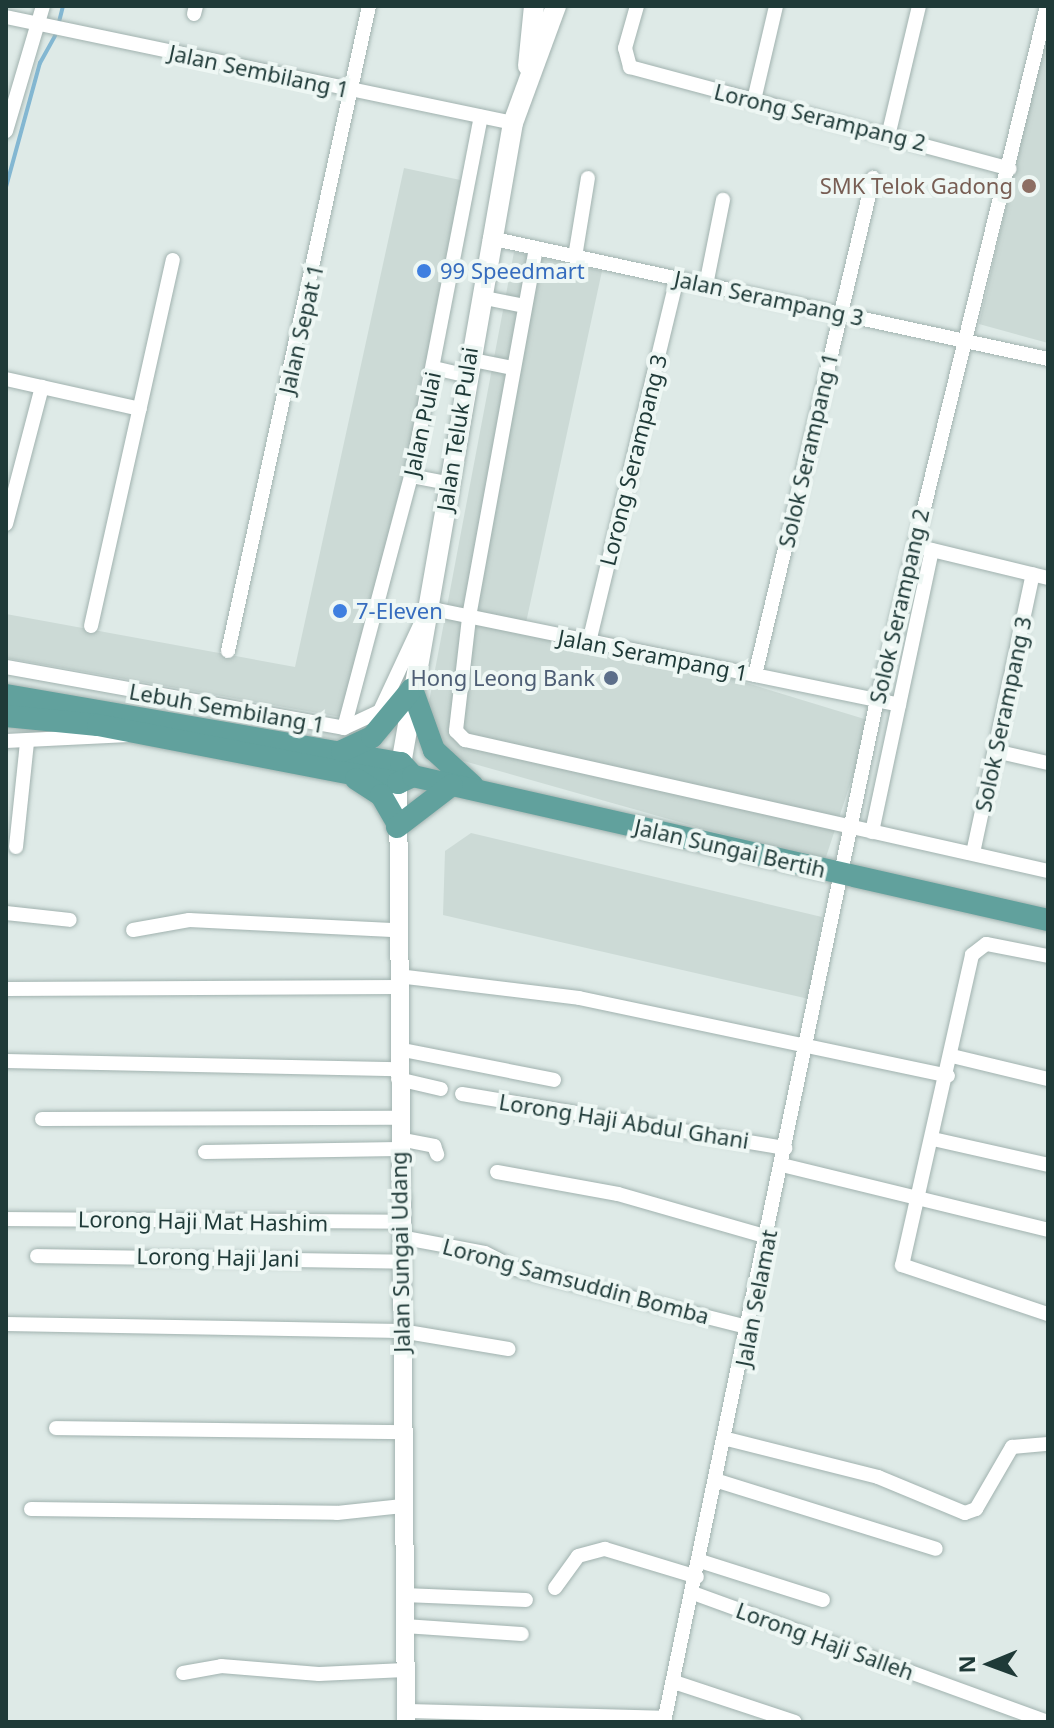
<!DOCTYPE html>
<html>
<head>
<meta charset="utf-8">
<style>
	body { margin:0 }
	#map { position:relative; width:1054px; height:1728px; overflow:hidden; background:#deeae7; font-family:"Noto Sans",sans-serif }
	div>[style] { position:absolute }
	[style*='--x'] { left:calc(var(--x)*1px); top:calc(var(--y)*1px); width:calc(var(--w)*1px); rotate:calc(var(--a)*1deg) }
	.built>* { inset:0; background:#ccdad6 }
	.stream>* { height:4px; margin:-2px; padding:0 2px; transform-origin:2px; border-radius:2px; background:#83b7d2 }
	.roads { filter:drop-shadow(0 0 2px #a1b2af) drop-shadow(0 0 2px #a1b2af) }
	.minor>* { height:14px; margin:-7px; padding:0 7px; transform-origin:7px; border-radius:7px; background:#fff }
	.tertiary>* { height:18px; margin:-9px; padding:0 9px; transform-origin:9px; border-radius:9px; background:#fff }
	.secondary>* { height:20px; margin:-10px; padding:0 10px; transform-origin:10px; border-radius:10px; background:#fff }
	.primary>* { height:22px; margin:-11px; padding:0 11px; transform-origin:11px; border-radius:11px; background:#61a19d }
	.dots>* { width:22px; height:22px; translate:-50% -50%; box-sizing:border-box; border:4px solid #eef7f4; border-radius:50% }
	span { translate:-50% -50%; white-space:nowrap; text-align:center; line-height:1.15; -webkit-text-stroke:8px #eef7f4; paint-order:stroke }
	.street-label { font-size:22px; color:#1f3a38 }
	.education-label { font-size:22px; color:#785e54 }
	.right { translate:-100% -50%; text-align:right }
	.shop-label { font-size:22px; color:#366cbe }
	.left { translate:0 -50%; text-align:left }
	.service-label { font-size:22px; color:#4e5e75 }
	.frame { position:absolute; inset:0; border:8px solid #1f3a38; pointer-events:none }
	.north { position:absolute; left:950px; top:1624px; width:80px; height:80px; -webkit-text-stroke:6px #eef7f4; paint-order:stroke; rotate:269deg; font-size:22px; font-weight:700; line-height:32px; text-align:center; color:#1f3a38 }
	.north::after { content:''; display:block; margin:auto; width:28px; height:36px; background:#1f3a38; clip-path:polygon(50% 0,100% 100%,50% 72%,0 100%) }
</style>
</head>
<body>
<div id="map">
	<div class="built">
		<div style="clip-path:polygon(1043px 47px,1048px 49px,1048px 343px,979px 324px)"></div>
		<div style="clip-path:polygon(404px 168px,465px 181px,405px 479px,341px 717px,6px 658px,6px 614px,295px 667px)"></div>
		<div style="clip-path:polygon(514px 252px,602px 271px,524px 632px,704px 670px,871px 721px,824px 863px,446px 756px,428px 707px)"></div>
		<div style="clip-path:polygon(471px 833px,822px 917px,809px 999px,443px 915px,445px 851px)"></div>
	</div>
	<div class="stream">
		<div style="--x:59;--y:22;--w:16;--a:-76"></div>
		<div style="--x:6;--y:187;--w:129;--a:-74.7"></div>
		<div style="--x:40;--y:63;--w:31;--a:-61"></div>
	</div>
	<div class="roads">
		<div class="minor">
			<div style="--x:637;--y:6;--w:44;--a:105.9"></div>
			<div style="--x:625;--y:48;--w:20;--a:75"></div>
			<div style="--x:630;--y:67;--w:393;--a:15"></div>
			<div style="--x:194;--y:14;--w:8;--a:-76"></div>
			<div style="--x:6;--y:17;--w:518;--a:11.81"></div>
			<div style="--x:754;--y:100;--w:97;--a:-76.8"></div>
			<div style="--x:6;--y:131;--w:130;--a:-73.5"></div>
			<div style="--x:889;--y:132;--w:130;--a:-76.6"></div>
			<div style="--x:490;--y:238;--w:571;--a:12.23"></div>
			<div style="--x:536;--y:248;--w:376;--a:100.3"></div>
			<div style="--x:469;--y:618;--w:114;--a:96.6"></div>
			<div style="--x:456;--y:731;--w:13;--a:45"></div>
			<div style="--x:465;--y:740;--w:598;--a:12.66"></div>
			<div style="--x:575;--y:257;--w:80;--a:-80.7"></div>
			<div style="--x:706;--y:285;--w:87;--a:-78.7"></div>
			<div style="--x:480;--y:297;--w:46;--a:11.3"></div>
			<div style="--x:468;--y:359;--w:46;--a:11.3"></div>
			<div style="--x:434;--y:368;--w:32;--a:13"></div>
			<div style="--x:6;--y:379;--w:137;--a:12.6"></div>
			<div style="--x:411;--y:476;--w:38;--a:11"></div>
			<div style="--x:6;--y:524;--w:142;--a:-75.3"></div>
			<div style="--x:924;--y:548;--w:128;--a:13.6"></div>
			<div style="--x:91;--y:626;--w:375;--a:-77.4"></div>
			<div style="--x:589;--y:642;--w:374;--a:-76.4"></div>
			<div style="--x:228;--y:651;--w:660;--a:-77.67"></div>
			<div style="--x:6;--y:667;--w:343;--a:10.2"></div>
			<div style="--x:344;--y:728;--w:40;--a:-25"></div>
			<div style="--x:380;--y:711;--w:114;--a:-65"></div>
			<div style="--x:428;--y:608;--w:481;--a:11.6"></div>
			<div style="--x:755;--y:675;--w:511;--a:-76.64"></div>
			<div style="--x:344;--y:728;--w:261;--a:-75.1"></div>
			<div style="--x:411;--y:476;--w:366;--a:-79"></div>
			<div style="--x:6;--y:741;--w:123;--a:-2.8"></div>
			<div style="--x:995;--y:751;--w:54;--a:12.8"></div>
			<div style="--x:872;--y:832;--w:288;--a:-78"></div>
			<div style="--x:16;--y:847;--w:106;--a:-84"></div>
			<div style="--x:973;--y:853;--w:285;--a:-77.9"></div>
			<div style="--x:6;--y:913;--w:64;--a:6.2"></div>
			<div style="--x:133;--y:930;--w:57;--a:-10.1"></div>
			<div style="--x:189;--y:920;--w:208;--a:2.8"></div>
			<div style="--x:1048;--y:956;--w:63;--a:-169"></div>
			<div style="--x:986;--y:944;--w:18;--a:142"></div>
			<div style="--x:972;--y:955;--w:318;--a:102.7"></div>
			<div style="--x:902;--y:1265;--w:154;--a:18.6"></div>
			<div style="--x:398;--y:976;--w:182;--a:6.9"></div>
			<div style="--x:579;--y:998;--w:377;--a:11.9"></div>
			<div style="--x:6;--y:989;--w:392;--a:-0.3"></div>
			<div style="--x:398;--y:1049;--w:159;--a:11.2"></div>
			<div style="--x:952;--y:1056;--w:99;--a:13.5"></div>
			<div style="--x:6;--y:1061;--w:392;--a:1.2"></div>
			<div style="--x:398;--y:1079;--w:44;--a:13.1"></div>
			<div style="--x:462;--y:1094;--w:328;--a:9.5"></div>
			<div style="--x:42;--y:1119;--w:357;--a:-0.2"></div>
			<div style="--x:399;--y:1139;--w:36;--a:11"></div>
			<div style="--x:434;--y:1146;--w:9;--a:69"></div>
			<div style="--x:933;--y:1139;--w:118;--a:12.7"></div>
			<div style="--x:205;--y:1152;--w:194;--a:-0.9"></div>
			<div style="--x:782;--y:1165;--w:274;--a:13.7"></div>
			<div style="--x:497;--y:1172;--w:123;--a:10.3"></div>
			<div style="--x:618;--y:1194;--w:156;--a:16"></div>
			<div style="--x:6;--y:1219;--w:394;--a:0.4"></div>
			<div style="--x:400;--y:1237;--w:86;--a:10.7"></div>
			<div style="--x:485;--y:1253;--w:35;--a:27"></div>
			<div style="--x:516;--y:1269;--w:242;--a:14.1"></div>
			<div style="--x:37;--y:1256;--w:363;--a:0.9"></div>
			<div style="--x:6;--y:1324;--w:395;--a:1"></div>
			<div style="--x:401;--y:1331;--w:109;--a:9.5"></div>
			<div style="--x:56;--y:1428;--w:346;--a:0.7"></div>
			<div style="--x:727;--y:1439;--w:156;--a:14.1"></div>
			<div style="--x:878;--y:1477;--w:94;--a:22.5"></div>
			<div style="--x:965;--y:1513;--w:12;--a:-20"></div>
			<div style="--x:976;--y:1509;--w:72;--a:-59.9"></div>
			<div style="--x:1012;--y:1447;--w:36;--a:-5"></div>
			<div style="--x:718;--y:1481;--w:228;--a:17.3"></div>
			<div style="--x:31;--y:1509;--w:306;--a:0.7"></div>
			<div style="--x:337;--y:1513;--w:66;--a:-6.1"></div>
			<div style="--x:700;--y:1561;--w:129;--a:17.6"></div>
			<div style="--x:555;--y:1588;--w:39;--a:-54"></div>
			<div style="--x:578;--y:1556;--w:28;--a:-15"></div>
			<div style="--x:605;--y:1549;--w:96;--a:16.9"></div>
			<div style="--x:693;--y:1593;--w:377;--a:20"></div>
			<div style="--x:404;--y:1595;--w:122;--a:2.3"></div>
			<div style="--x:404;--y:1626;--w:118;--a:3.9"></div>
			<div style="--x:183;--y:1673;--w:39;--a:-10"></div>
			<div style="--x:221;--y:1666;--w:98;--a:4.7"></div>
			<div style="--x:319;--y:1674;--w:86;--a:-2.7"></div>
			<div style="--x:674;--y:1682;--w:127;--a:18.3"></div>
			<div style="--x:406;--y:1711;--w:259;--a:1.5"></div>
			<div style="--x:664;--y:1722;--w:1044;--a:-78.23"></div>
			<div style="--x:877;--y:700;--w:715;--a:-76.24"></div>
		</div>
		<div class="tertiary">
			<div style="--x:398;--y:783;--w:939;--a:89.51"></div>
		</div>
		<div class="secondary">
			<div style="--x:528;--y:66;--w:60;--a:-84.3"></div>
			<div style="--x:399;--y:776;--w:663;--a:-80.1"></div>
			<div style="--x:513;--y:123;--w:125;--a:-69.8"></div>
		</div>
		<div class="primary">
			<div style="--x:412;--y:689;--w:65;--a:70.2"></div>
			<div style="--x:434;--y:750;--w:53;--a:42.7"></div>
			<div style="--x:6;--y:695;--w:401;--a:9.8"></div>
			<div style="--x:401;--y:763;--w:18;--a:47"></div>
			<div style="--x:6;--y:716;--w:92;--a:5.6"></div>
			<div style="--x:98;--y:725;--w:306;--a:10.9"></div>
			<div style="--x:398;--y:783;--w:17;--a:-25"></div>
			<div style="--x:413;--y:776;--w:651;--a:12.78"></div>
			<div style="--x:342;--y:751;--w:33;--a:-25"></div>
			<div style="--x:372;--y:737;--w:62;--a:-50.2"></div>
			<div style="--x:356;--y:779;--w:30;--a:33"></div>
			<div style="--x:381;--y:795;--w:32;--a:60"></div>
			<div style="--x:397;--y:827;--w:69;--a:-37.4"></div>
		</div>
	</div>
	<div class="dots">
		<div style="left:1029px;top:186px;background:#8d6e63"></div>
		<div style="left:424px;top:271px;background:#3f7fe0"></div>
		<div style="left:340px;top:611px;background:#3f7fe0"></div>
		<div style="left:611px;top:678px;background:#5c6f8a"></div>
	</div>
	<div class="street-label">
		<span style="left:259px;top:71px;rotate:12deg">Jalan Sembilang 1</span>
		<span style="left:820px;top:117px;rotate:14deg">Lorong Serampang 2</span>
		<span style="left:769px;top:298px;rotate:12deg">Jalan Serampang 3</span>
		<span style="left:301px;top:329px;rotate:-77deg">Jalan Sepat 1</span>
		<span style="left:422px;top:424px;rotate:-78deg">Jalan Pulai</span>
		<span style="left:457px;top:429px;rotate:-81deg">Jalan Teluk Pulai</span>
		<span style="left:808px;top:450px;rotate:-77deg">Solok Serampang 1</span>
		<span style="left:633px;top:460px;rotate:-76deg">Lorong Serampang 3</span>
		<span style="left:899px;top:606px;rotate:-77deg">Solok Serampang 2</span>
		<span style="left:653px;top:655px;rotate:11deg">Jalan Serampang 1</span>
		<span style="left:227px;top:708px;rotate:10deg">Lebuh Sembilang 1</span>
		<span style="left:1003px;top:714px;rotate:-78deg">Solok Serampang 3</span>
		<span style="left:730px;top:848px;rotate:13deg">Jalan Sungai Bertih</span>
		<span style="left:624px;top:1121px;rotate:9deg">Lorong Haji Abdul Ghani</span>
		<span style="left:203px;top:1221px;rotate:1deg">Lorong Haji Mat Hashim</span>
		<span style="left:400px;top:1252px;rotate:-91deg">Jalan Sungai Udang</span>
		<span style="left:218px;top:1257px;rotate:1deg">Lorong Haji Jani</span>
		<span style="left:576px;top:1281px;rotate:15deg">Lorong Samsuddin Bomba</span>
		<span style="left:756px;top:1298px;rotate:-79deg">Jalan Selamat</span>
		<span style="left:825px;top:1641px;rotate:20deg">Lorong Haji Salleh</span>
	</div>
	<div class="education-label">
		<span class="right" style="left:1013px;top:186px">SMK Telok Gadong</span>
	</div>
	<div class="shop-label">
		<span class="left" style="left:440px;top:271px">99 Speedmart</span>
		<span class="left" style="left:356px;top:611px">7-Eleven</span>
	</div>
	<div class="service-label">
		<span class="right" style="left:595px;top:678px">Hong Leong Bank</span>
	</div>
	<div class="frame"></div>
	<div class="north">N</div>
</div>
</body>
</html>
